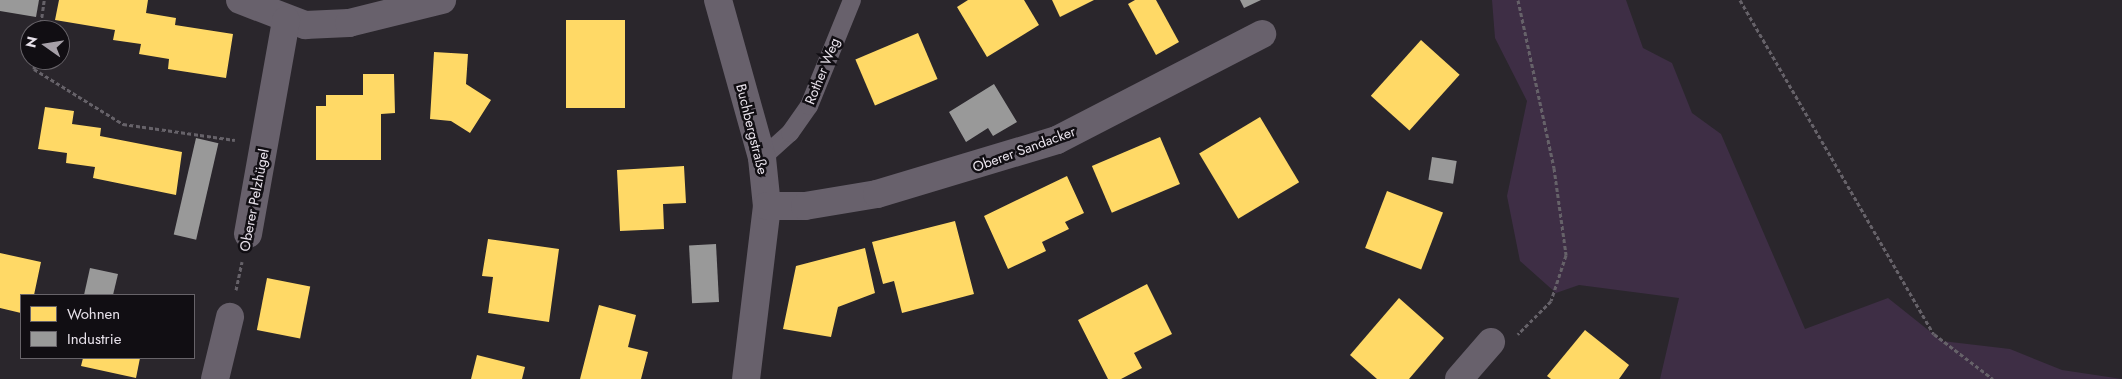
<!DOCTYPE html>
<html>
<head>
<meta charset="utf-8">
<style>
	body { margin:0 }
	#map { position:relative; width:2122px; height:379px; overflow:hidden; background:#2a262c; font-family:Jost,sans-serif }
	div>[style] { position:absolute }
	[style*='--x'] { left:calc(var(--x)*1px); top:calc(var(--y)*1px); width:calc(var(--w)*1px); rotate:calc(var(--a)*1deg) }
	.green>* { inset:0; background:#3e2e45 }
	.homes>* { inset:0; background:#ffd966; transform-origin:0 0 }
	.industry>* { inset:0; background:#999; transform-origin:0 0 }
	.path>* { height:3px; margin-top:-1.5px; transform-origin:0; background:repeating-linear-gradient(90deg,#666269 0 4px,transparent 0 6.5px) }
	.service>* { height:18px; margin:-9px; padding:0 9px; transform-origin:9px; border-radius:9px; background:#68616c }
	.minor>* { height:28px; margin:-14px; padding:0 14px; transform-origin:14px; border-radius:14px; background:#68616c }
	span { translate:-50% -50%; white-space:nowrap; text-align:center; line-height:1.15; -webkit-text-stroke:5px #110e13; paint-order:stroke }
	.street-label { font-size:14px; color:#e8e2eb }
	.legend { position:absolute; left:20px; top:294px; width:175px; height:65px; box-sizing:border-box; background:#110e13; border:1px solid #676369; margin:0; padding:6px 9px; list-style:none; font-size:15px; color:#e8e2eb }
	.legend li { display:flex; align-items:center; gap:10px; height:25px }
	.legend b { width:25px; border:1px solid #676369 }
	.north { position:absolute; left:20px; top:20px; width:50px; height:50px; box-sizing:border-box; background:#110e13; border:1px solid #676369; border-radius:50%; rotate:283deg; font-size:14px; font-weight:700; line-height:20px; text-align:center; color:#e8e2eb }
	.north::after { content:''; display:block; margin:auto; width:18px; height:22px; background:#a6a0a8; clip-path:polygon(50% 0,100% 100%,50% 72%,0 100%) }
</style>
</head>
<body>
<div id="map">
	<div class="green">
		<div style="clip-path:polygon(1492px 0,1626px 0,1643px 48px,1672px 63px,1692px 113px,1721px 134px,1805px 329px,1888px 298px,1942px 341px,2010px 349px,2062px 370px,2122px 379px,1660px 379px,1679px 298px,1579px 285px,1556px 293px,1520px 261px,1507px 196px,1527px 101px,1495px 38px)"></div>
	</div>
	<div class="homes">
		<div style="clip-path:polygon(59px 0,148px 0,146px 13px,176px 18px,175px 25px,233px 34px,226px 78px,168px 69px,169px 59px,139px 54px,141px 44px,113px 40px,115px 30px,55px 20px)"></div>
		<div style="clip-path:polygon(968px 0,1024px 0,1039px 25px,987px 57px,957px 7px)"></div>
		<div style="clip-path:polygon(1052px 0,1094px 0,1060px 17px)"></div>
		<div style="clip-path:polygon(1135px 0,1156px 0,1179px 42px,1156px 55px,1128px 4px)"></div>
		<div style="left:566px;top:20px;width:59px;height:88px"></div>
		<div style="left:918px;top:33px;width:50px;height:68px;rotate:67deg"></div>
		<div style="left:1421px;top:40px;width:52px;height:75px;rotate:42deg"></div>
		<div style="clip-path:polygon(434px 52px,468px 54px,466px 84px,491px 100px,470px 133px,451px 121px,430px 119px)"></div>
		<div style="clip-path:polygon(363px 74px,394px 74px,395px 113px,381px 114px,381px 160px,316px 160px,316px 106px,326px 106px,326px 95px,363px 95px)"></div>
		<div style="clip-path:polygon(45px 107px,74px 111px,72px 124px,101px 128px,100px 136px,182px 152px,176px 195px,93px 178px,95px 167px,66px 163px,67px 153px,38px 149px)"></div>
		<div style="left:1260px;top:117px;width:76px;height:71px;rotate:59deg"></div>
		<div style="left:1160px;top:137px;width:51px;height:74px;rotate:67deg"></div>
		<div style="clip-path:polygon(684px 166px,686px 203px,663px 204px,664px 229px,620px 231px,617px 170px)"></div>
		<div style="clip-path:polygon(1067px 176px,1084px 213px,1065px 222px,1069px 229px,1042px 242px,1046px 251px,1008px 269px,984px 216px)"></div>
		<div style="left:1387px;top:191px;width:60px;height:61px;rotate:21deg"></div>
		<div style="clip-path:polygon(955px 221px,974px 294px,902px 313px,894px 281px,883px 284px,872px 242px)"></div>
		<div style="clip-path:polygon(488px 239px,559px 249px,549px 322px,488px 313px,493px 277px,482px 276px)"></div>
		<div style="clip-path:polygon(865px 248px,875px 293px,838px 307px,831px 337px,783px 329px,796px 266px)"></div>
		<div style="clip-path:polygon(0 253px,41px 262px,34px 295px,21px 295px,21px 313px,0 308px)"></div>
		<div style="left:267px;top:278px;width:44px;height:53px;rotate:11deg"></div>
		<div style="clip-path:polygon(1147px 284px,1172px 334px,1134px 353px,1142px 368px,1121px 379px,1108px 379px,1078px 320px)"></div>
		<div style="clip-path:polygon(1399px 298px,1444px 338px,1409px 379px,1377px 379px,1350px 355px)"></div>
		<div style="clip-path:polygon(599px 305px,636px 315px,628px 347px,648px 352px,641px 379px,580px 379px)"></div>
		<div style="clip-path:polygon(1585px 330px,1629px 365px,1619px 379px,1551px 379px,1547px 376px)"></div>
		<div style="clip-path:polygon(477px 355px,525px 367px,522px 379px,471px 379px)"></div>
		<div style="clip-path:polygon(83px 358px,140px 358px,136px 378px,81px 366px)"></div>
	</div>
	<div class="industry">
		<div style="clip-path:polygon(0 0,39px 0,36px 17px,0 11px)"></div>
		<div style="clip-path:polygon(1240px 0,1261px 0,1244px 8px)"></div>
		<div style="clip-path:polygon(994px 84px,1017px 122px,993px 136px,988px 128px,966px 142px,949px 112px)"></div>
		<div style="left:196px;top:138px;width:23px;height:99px;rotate:13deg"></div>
		<div style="left:1432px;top:157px;width:25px;height:23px;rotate:9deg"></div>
		<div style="left:716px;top:244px;width:58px;height:27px;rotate:87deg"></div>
		<div style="clip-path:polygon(90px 268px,118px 274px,113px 295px,84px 295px)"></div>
	</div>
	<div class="path">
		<div style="--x:1518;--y:0;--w:172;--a:77.9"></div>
		<div style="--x:1554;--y:168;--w:88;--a:82.1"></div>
		<div style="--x:1566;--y:255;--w:48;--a:108.1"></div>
		<div style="--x:1551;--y:301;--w:47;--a:135"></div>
		<div style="--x:1740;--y:0;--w:386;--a:59.9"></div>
		<div style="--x:1934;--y:334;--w:74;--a:37.3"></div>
		<div style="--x:40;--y:30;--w:30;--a:-82"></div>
		<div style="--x:35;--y:60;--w:9;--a:96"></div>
		<div style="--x:34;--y:69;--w:105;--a:31.7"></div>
		<div style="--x:123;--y:124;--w:113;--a:8.1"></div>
		<div style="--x:236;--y:290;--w:29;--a:-78"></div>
	</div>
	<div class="service">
		<div style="--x:762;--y:158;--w:38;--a:-42"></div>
		<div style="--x:790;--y:133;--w:33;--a:-55"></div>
		<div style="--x:809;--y:106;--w:114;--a:-67.9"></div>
	</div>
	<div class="minor">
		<div style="--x:240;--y:0;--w:70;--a:21"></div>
		<div style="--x:305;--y:25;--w:44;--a:-2.6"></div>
		<div style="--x:349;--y:23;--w:96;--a:-13.9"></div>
		<div style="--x:718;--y:0;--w:164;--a:74.4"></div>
		<div style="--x:762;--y:158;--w:48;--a:84.1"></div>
		<div style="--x:767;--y:206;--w:174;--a:96.9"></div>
		<div style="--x:767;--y:206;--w:38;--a:0"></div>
		<div style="--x:805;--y:206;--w:73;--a:-9.5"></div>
		<div style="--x:877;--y:194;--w:188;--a:-16.7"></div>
		<div style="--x:1057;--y:140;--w:231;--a:-27.3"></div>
		<div style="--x:248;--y:234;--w:217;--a:-79.9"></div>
		<div style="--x:215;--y:379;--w:64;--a:-76.4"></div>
		<div style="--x:1459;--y:379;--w:49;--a:-49.1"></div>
	</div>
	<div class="street-label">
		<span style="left:822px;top:71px;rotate:-68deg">Rother Weg</span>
		<span style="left:752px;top:129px;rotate:76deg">Buchbergstraße</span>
		<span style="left:1024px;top:149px;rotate:-20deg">Oberer Sandacker</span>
		<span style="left:254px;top:200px;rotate:-79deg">Oberer Pelzhügel</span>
	</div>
	<ul class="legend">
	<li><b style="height:14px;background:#ffd966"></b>Wohnen</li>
	<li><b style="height:14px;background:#999"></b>Industrie</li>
	</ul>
	<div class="north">N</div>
</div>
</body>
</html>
